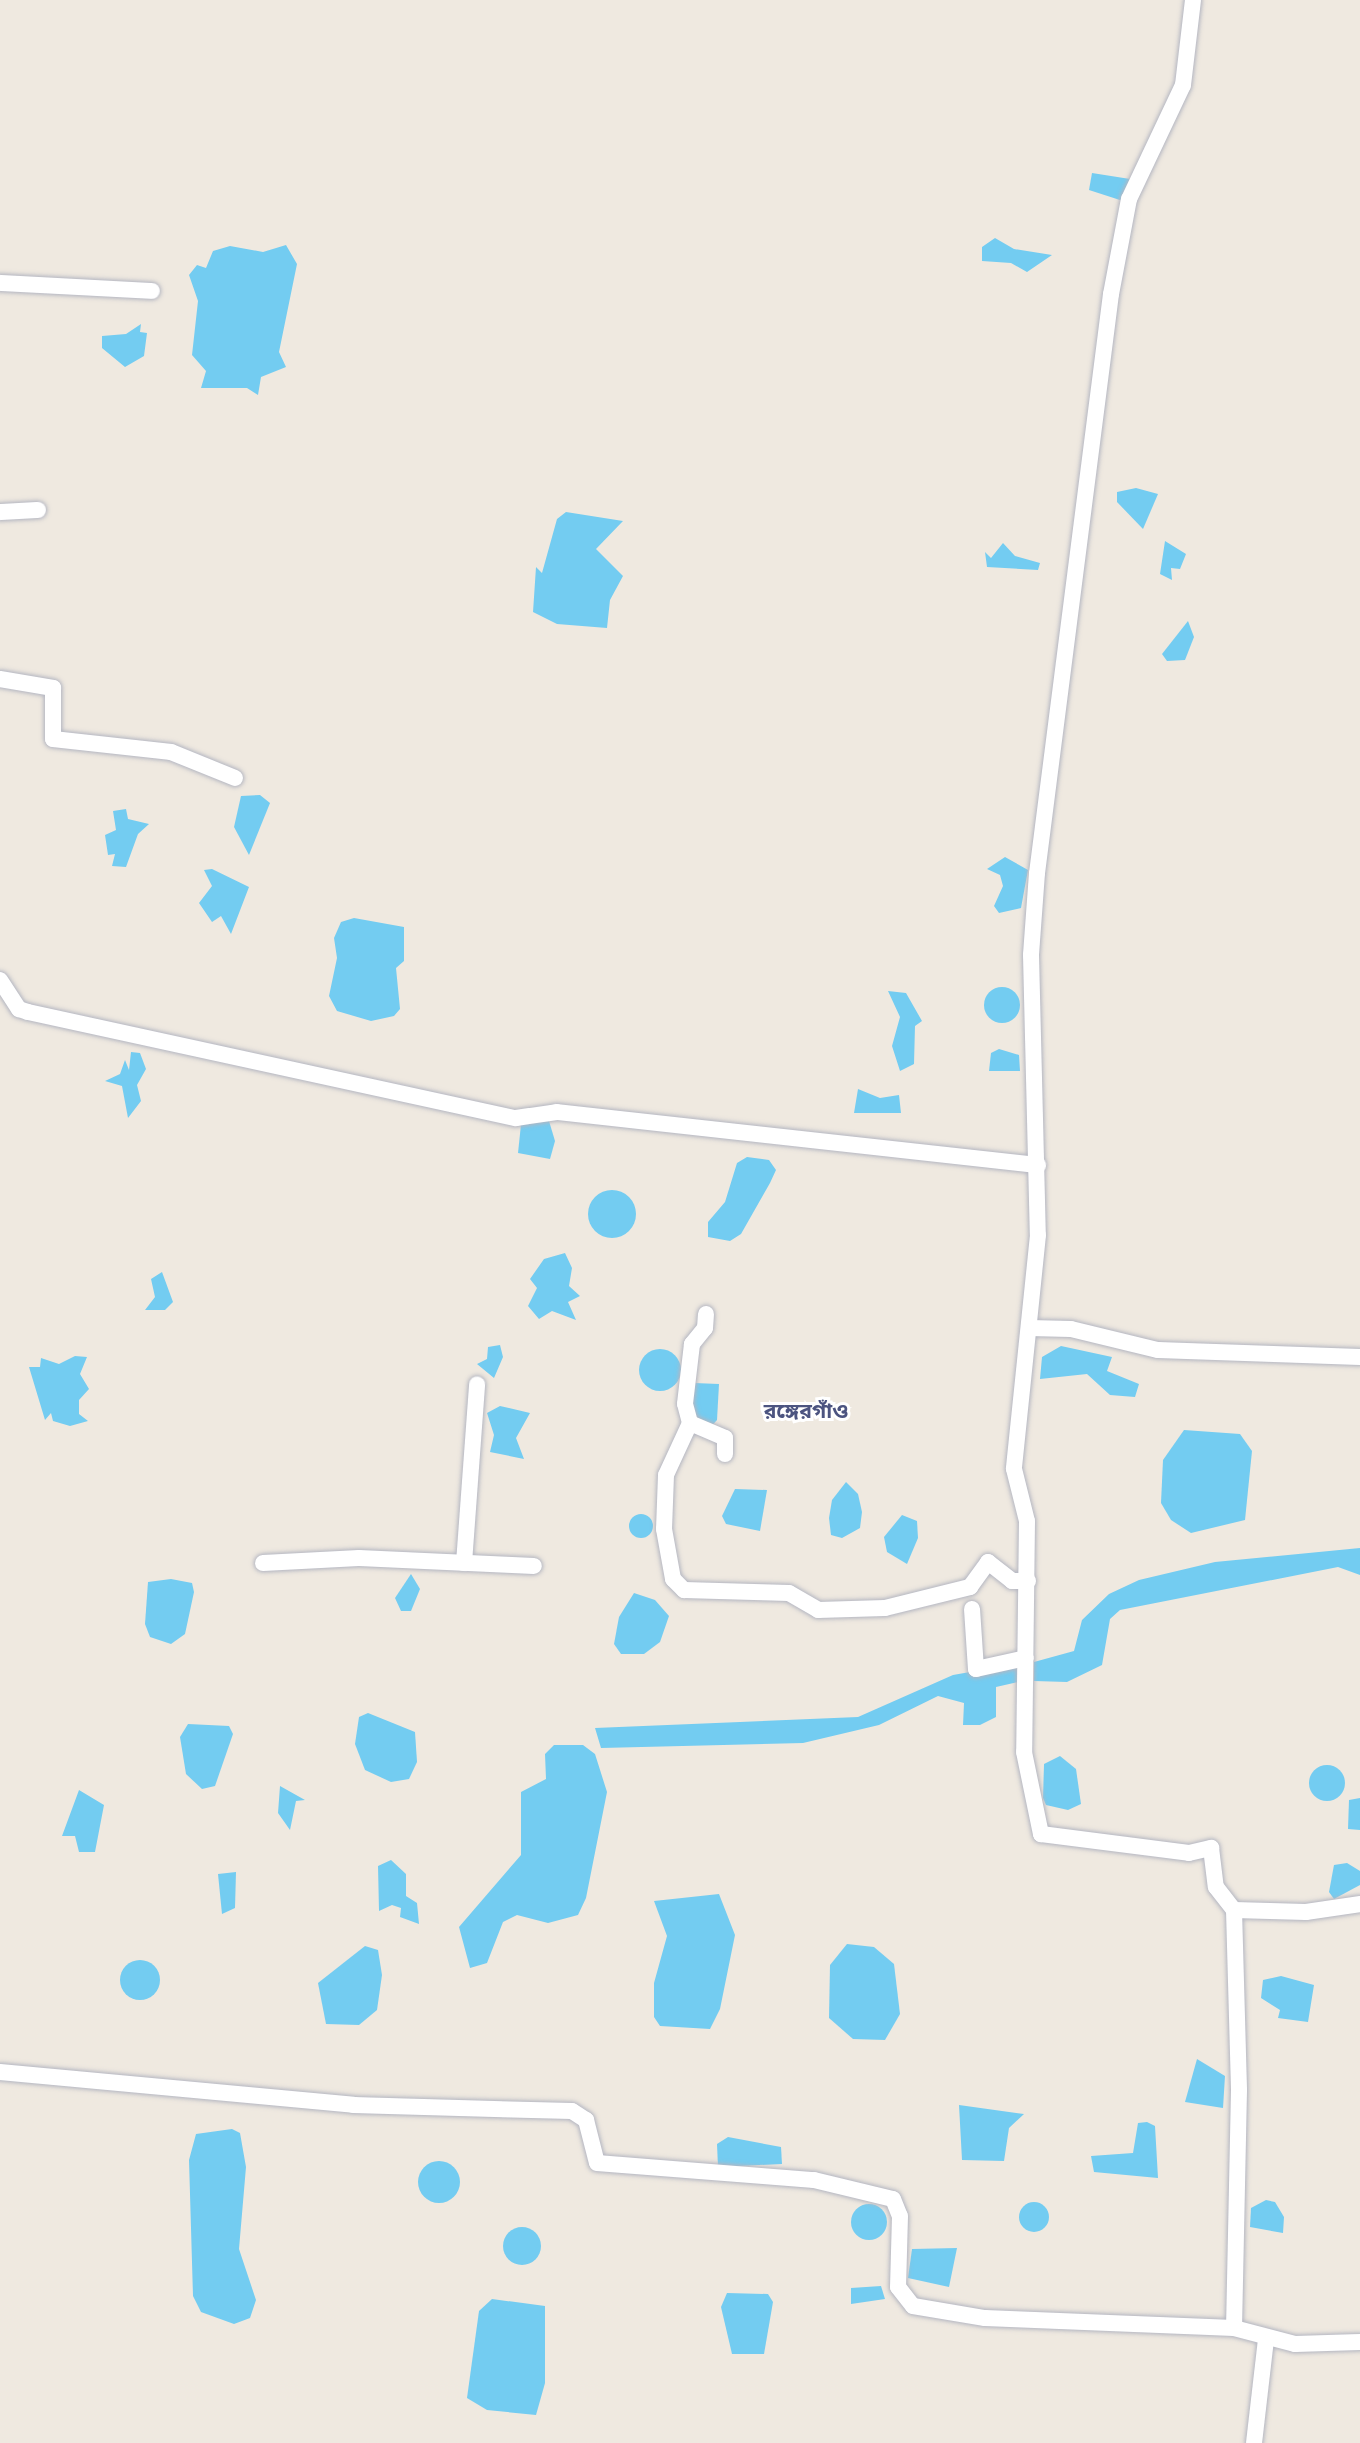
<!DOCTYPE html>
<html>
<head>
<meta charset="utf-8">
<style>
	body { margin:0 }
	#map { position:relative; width:1360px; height:2443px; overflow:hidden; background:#efe9e0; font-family:Helvetica,"Noto Sans Bengali",sans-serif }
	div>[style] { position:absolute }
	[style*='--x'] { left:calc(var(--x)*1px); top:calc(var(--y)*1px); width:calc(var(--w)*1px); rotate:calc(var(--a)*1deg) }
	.water>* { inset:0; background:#73ccf1 }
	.round { border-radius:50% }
	.roads { filter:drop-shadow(0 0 2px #b4b6c1) drop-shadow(0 0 2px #b4b6c1) }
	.minor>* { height:16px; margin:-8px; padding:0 8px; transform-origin:8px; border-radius:8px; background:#fff }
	span { translate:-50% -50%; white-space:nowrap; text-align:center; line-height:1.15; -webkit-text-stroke:6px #fff; paint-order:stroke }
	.quarter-label { font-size:21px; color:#4c5480; font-weight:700 }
</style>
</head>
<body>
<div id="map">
	<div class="water">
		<div style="clip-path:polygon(1092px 173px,1130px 179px,1123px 201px,1089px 190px)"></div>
		<div style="clip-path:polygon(995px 238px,1014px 249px,1052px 255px,1027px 272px,1011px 263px,982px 261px,982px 247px)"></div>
		<div style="clip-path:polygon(286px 245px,297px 264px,279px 352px,286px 367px,261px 377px,258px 395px,247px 388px,201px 388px,206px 371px,192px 355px,198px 301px,189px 275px,197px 265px,206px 268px,213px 251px,230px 246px,263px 252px)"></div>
		<div style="clip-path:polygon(141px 324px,140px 332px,147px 333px,144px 356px,125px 367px,102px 348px,102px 336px,126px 334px)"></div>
		<div style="clip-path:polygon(1136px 488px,1158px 494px,1143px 529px,1117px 502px,1117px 492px)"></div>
		<div style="clip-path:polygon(566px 512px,623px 521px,596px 549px,623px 576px,610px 600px,607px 628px,557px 624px,533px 612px,536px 567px,542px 573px,557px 519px)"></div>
		<div style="clip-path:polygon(1165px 541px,1186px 554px,1180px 569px,1171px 568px,1172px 580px,1160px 574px)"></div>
		<div style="clip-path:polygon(1003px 543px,1015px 556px,1040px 563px,1038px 570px,987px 567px,985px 552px,991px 558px)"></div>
		<div style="clip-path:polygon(1188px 621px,1194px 637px,1185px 660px,1167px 661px,1162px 654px)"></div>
		<div style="clip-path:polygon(260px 795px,270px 803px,249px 855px,234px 827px,241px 796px)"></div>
		<div style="clip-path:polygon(126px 809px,128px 819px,149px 824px,138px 834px,126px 867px,112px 866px,115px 854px,108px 855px,105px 835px,116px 830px,113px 811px)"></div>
		<div style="clip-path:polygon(1005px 857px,1028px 870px,1021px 908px,999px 913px,994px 906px,1003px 886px,1000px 875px,987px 869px)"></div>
		<div style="clip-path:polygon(212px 869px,249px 887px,231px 934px,221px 916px,212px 922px,199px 903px,212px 886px,204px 870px)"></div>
		<div style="clip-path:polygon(354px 918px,404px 927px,404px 961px,396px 968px,400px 1009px,394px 1016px,371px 1021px,337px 1011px,329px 996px,337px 958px,334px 938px,341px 922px)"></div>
		<div class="round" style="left:984px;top:987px;width:36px;height:36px"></div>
		<div style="clip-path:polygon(888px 991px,906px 993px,922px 1021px,915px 1026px,914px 1064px,900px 1071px,892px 1046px,900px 1017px)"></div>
		<div style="clip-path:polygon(999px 1049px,1019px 1055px,1020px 1071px,989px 1071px,991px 1053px)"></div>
		<div style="clip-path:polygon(131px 1052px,140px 1053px,146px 1069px,137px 1085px,141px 1101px,128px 1118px,122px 1086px,105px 1081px,120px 1074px,125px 1060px,129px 1070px)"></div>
		<div style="clip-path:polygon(858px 1089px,880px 1098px,899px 1095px,901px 1113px,854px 1113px)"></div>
		<div style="clip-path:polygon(522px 1115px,549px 1121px,555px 1141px,550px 1159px,518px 1153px)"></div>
		<div style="clip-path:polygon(747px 1157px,769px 1160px,776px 1170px,770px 1183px,741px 1234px,730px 1241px,708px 1237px,708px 1222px,725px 1202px,737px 1163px)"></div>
		<div class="round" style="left:588px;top:1190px;width:48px;height:48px"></div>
		<div style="clip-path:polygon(565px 1253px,572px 1268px,569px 1286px,580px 1296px,568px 1302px,576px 1320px,552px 1311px,539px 1319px,528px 1306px,537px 1288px,530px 1279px,544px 1259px)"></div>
		<div style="clip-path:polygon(162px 1272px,173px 1302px,165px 1310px,145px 1310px,155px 1297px,151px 1279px)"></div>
		<div style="clip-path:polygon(500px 1345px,503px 1357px,494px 1378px,477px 1364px,487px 1359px,488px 1347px)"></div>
		<div style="clip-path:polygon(1061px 1346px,1112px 1357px,1107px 1371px,1139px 1384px,1135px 1397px,1110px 1395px,1087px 1374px,1040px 1379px,1042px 1357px)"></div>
		<div class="round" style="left:639px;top:1349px;width:42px;height:42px"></div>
		<div style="clip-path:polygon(75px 1356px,87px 1357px,80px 1374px,89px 1389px,79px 1400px,79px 1414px,88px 1421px,70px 1426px,53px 1421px,51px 1413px,45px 1420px,29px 1367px,40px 1367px,41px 1358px,59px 1364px)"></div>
		<div style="clip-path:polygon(694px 1383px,719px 1384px,717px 1420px,708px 1430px,690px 1423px)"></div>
		<div style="clip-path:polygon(500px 1406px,530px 1413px,516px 1438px,524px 1459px,490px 1452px,494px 1435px,487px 1413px)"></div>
		<div style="clip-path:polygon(1184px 1430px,1240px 1434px,1252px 1451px,1245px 1520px,1191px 1533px,1171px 1520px,1161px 1503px,1163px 1460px)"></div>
		<div style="clip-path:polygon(846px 1482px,858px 1494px,862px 1512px,860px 1528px,842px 1538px,831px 1535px,829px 1518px,832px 1500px)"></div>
		<div style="clip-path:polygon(735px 1489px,767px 1490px,760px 1531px,726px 1524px,722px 1516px)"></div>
		<div class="round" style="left:629px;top:1514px;width:24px;height:24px"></div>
		<div style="clip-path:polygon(902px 1515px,917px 1521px,918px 1538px,907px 1564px,887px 1552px,884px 1537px)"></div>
		<div style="clip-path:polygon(1360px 1548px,1360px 1575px,1338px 1567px,1120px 1610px,1110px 1619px,1102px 1665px,1067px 1682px,1034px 1681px,1034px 1662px,1074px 1651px,1082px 1620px,1109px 1594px,1139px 1580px,1215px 1562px)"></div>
		<div style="clip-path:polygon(411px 1574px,420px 1589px,411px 1611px,401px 1611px,395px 1598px)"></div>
		<div style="clip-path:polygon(171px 1579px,192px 1583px,194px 1592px,185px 1634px,171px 1644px,150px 1637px,145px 1624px,148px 1582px)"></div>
		<div style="clip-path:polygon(634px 1593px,655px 1600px,669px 1616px,660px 1642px,644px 1654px,621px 1654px,614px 1644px,619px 1617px)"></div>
		<div style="clip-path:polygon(1021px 1663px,1022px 1681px,996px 1687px,996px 1717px,980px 1725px,963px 1725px,964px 1703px,938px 1696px,879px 1725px,803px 1743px,601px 1748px,595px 1728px,858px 1717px,953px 1675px)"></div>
		<div style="clip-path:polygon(368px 1713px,415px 1732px,417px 1762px,409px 1779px,391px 1782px,365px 1770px,355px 1744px,359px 1717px)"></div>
		<div style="clip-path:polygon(188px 1724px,229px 1726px,233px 1734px,215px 1786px,202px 1789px,186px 1774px,180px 1737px)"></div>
		<div style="clip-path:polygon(554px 1745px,583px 1745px,595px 1754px,607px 1792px,586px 1898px,578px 1915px,548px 1923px,517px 1915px,503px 1922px,487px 1963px,470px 1968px,459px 1927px,521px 1855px,521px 1792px,546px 1779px,545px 1754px)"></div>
		<div style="clip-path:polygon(1060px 1756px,1076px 1769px,1081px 1804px,1068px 1810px,1046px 1805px,1043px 1798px,1044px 1764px)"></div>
		<div class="round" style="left:1309px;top:1765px;width:36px;height:36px"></div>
		<div style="clip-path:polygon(280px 1786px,305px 1800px,296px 1801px,290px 1830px,278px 1813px)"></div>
		<div style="clip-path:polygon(79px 1790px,104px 1805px,95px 1852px,79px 1852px,75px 1836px,62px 1836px)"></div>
		<div style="clip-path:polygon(1360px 1798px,1360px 1830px,1348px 1829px,1349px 1800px)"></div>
		<div style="clip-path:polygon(391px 1860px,406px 1874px,406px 1896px,417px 1903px,419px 1924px,400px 1917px,401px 1908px,392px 1905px,379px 1911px,378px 1866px)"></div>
		<div style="clip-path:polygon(1347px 1863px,1360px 1871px,1360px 1885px,1334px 1899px,1329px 1892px,1334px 1865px)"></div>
		<div style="clip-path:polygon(236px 1872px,235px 1908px,222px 1914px,218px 1874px)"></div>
		<div style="clip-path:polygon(719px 1894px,735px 1935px,720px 2009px,710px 2029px,660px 2026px,654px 2017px,654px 1983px,667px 1936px,654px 1901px)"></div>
		<div style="clip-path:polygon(847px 1944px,874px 1947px,894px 1964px,900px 2014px,885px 2040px,853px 2039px,829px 2018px,830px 1965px)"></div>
		<div style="clip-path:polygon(365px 1946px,378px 1950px,382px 1975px,377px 2010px,359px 2025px,326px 2024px,318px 1983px)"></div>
		<div class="round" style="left:120px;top:1960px;width:40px;height:40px"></div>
		<div style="clip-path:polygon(1281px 1976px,1314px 1985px,1308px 2022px,1278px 2018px,1280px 2010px,1261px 1998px,1263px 1980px)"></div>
		<div style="clip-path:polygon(1197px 2059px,1225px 2076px,1223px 2108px,1185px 2102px)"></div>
		<div style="clip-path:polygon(959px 2105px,1024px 2114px,1009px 2128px,1004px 2161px,962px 2160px)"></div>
		<div style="clip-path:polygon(1147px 2122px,1155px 2126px,1158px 2178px,1094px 2172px,1091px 2156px,1133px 2153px,1138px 2123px)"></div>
		<div style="clip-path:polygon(232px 2129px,240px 2133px,246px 2167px,239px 2249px,256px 2300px,250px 2318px,234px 2324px,201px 2312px,193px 2296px,189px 2160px,196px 2134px)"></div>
		<div style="clip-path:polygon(728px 2137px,781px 2147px,782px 2164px,718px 2167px,717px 2144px)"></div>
		<div class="round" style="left:418px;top:2161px;width:42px;height:42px"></div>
		<div style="clip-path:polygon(1266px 2200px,1275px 2202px,1284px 2217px,1283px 2233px,1250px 2227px,1251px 2208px)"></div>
		<div class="round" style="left:1019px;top:2202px;width:30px;height:30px"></div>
		<div class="round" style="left:851px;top:2204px;width:36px;height:36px"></div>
		<div class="round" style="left:503px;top:2227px;width:38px;height:38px"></div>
		<div style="clip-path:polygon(912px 2249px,957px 2248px,949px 2287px,908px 2278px)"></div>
		<div style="clip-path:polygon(881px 2286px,885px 2299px,851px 2304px,851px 2288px)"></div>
		<div style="clip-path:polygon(727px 2293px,768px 2294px,773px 2302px,764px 2354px,732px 2354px,721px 2307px)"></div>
		<div style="clip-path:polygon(492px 2299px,545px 2306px,545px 2383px,536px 2415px,487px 2410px,467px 2398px,479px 2311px)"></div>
	</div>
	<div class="roads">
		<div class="minor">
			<div style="--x:1193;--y:0;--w:86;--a:96.7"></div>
			<div style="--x:1183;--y:85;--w:126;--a:115.3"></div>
			<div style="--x:1129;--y:199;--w:97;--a:100.7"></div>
			<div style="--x:1111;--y:294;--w:584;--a:97.28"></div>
			<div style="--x:1037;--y:873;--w:82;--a:94.2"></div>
			<div style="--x:1031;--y:955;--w:280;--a:88.6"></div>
			<div style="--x:1038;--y:1235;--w:235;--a:95.9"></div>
			<div style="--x:1014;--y:1469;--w:54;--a:76"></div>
			<div style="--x:1027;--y:1521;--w:231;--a:90.7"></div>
			<div style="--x:1024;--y:1752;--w:84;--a:78.3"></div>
			<div style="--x:1041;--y:1834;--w:149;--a:7.3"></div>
			<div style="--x:1189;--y:1853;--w:23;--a:-13"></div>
			<div style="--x:1211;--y:1848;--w:39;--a:83"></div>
			<div style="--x:1216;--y:1887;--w:29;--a:52"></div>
			<div style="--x:1234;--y:1910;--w:180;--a:88.4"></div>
			<div style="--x:1239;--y:2090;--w:238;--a:91.2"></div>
			<div style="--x:0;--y:283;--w:152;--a:3"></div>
			<div style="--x:0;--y:512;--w:38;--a:-3"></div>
			<div style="--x:0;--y:679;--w:54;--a:9.6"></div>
			<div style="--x:53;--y:688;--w:51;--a:90"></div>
			<div style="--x:53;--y:739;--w:119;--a:6.3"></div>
			<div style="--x:171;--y:752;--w:69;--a:22.1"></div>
			<div style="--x:0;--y:980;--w:35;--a:57"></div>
			<div style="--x:19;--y:1009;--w:9;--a:18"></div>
			<div style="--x:28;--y:1012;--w:499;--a:12.3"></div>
			<div style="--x:516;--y:1118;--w:41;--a:-8.3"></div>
			<div style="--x:557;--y:1112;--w:484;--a:6.3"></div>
			<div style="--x:706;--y:1314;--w:14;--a:94"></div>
			<div style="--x:705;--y:1328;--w:21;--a:129"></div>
			<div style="--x:692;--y:1344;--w:60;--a:96.7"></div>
			<div style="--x:685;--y:1404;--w:20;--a:75"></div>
			<div style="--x:690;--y:1423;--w:38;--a:23"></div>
			<div style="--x:725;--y:1438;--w:16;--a:90"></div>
			<div style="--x:1029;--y:1328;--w:42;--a:1.4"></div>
			<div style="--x:1071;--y:1329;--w:89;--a:13.6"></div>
			<div style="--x:1158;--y:1350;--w:202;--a:2"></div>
			<div style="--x:690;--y:1423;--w:57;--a:114.8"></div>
			<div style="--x:666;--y:1475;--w:54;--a:92.1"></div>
			<div style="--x:664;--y:1529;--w:51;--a:79.8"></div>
			<div style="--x:673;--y:1579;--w:16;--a:45"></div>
			<div style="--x:684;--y:1590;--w:105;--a:1.6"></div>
			<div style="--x:789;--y:1593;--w:34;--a:30"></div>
			<div style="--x:818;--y:1610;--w:67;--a:-1.7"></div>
			<div style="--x:885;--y:1608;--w:88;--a:-13.9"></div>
			<div style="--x:970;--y:1587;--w:31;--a:-54"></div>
			<div style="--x:988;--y:1562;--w:31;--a:38"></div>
			<div style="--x:1012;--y:1581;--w:16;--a:0"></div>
			<div style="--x:263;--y:1563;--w:96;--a:-3"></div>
			<div style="--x:359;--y:1558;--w:175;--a:2.6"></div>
			<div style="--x:464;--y:1563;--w:179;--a:-85.8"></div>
			<div style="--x:972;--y:1609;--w:60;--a:86.2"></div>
			<div style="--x:976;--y:1669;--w:51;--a:-12.4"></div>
			<div style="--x:1234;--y:1910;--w:72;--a:1.6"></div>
			<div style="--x:1306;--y:1912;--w:55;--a:-8.4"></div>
			<div style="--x:0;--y:2072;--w:355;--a:5.3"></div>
			<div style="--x:353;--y:2105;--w:219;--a:1.6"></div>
			<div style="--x:572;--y:2111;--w:17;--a:33"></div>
			<div style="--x:586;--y:2120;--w:44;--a:75.7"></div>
			<div style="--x:597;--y:2163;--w:218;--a:4.5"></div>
			<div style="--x:814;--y:2180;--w:81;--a:13.5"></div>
			<div style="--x:893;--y:2199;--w:18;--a:68"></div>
			<div style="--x:900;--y:2216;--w:71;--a:91.6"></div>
			<div style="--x:898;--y:2287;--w:24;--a:52"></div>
			<div style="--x:913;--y:2306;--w:73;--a:9.5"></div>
			<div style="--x:985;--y:2318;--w:249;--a:2.3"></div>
			<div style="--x:1234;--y:2328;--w:63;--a:14.7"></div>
			<div style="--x:1295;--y:2344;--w:65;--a:-1.8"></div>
			<div style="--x:1254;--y:2443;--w:104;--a:-83.4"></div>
		</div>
	</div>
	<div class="quarter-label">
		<span style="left:806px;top:1411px">রঙ্গেরগাঁও</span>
	</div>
</div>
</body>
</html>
